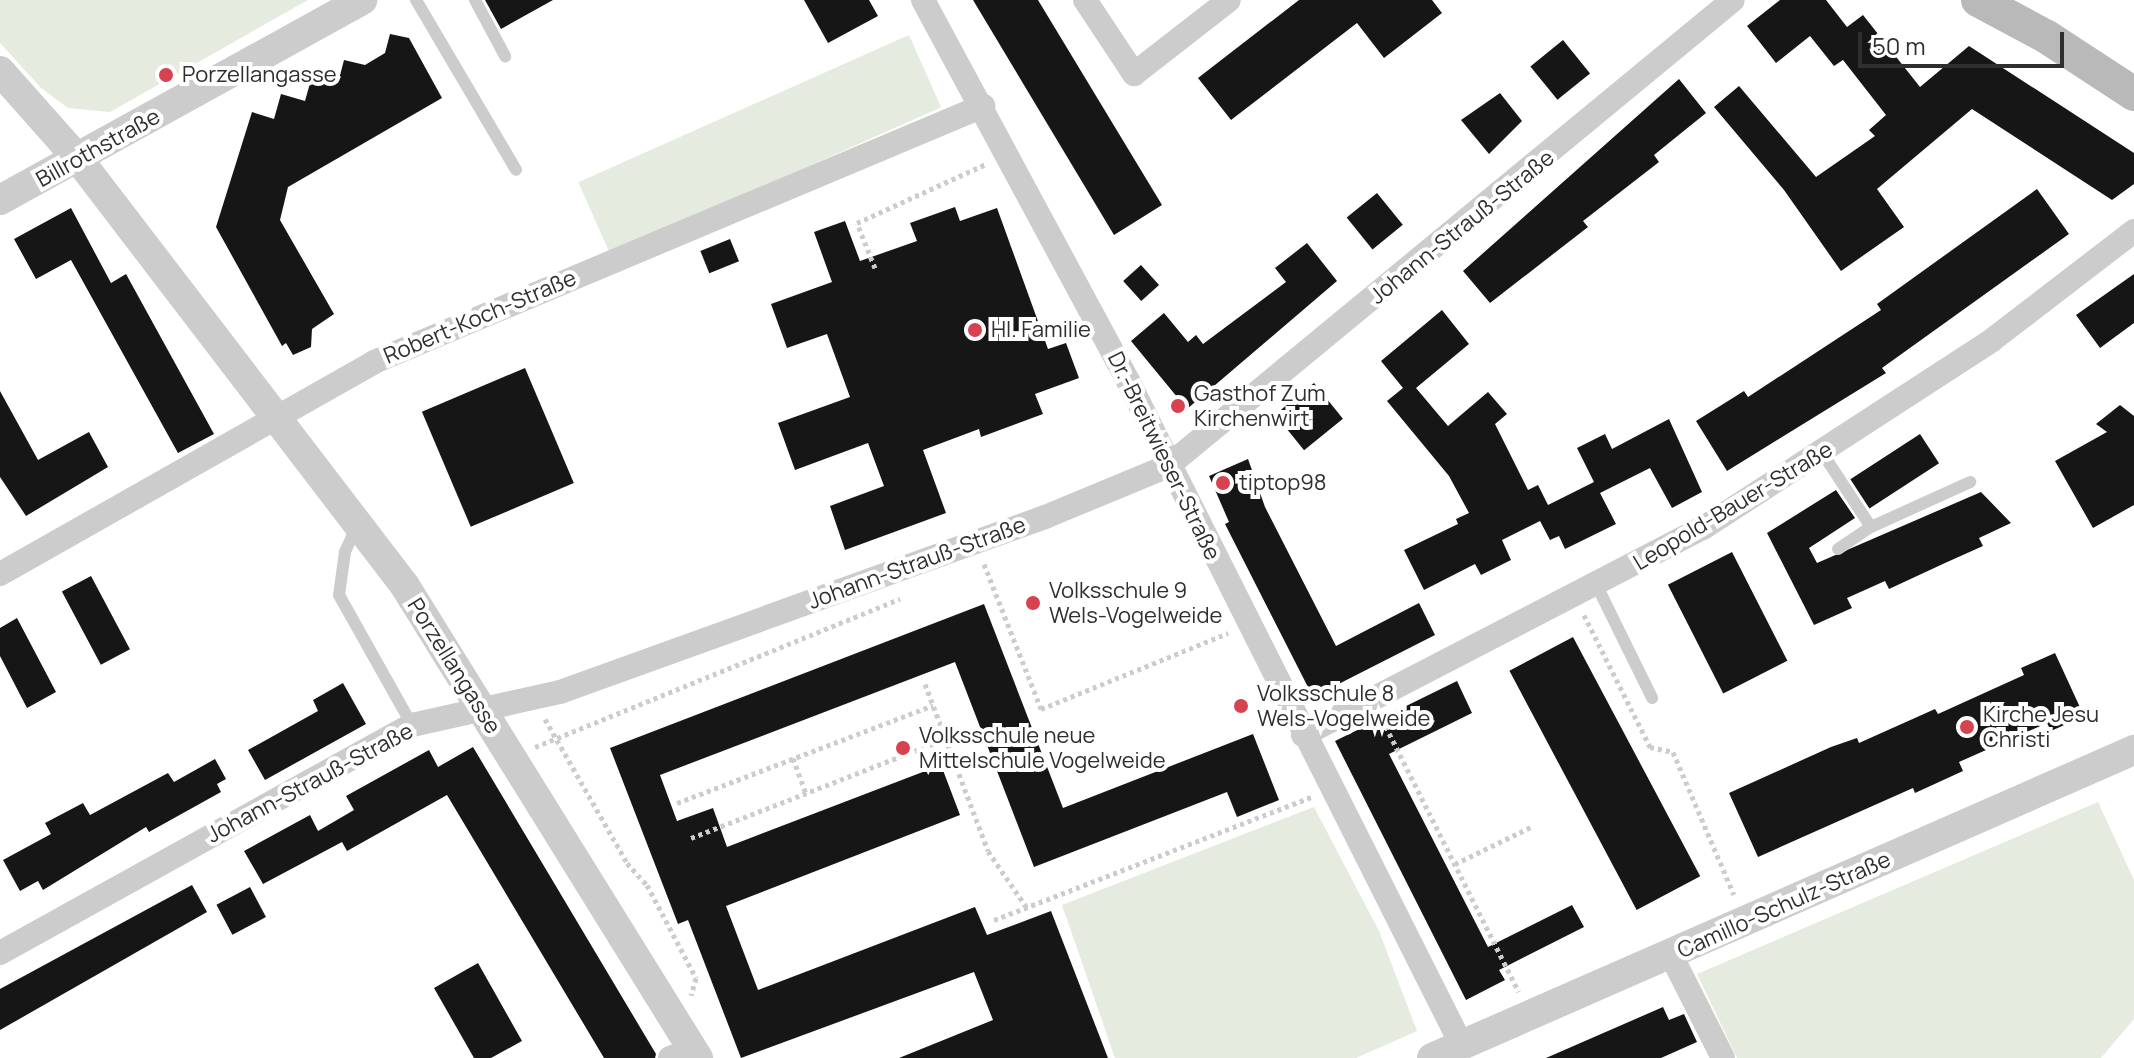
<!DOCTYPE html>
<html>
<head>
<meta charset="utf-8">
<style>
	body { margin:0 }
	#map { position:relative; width:2134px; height:1058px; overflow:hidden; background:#fff; font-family:Manrope,sans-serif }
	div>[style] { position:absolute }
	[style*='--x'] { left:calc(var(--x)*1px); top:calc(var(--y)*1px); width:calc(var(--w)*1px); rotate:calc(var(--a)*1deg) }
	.green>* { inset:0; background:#e5ebde; transform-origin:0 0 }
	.building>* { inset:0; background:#161616; transform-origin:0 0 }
	.path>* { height:5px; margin-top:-2.5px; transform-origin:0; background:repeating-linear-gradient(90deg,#ccc 0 4px,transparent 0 8px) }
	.service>* { height:12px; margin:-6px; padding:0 6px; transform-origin:6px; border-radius:6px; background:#ccc }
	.minor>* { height:24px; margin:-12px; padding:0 12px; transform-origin:12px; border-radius:12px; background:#ccc }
	.tertiary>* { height:30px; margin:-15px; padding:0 15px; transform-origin:15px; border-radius:15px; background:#ccc }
	.secondary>* { height:34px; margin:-17px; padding:0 17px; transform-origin:17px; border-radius:17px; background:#b9b9b9 }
	.dots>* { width:22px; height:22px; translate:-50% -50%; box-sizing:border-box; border:4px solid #fff; border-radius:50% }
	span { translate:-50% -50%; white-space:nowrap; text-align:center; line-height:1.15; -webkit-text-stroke:8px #fff; paint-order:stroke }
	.poi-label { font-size:22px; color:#2f2f2f }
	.left { translate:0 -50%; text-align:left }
	.street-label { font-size:22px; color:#2f2f2f }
	.scale { position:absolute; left:1858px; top:32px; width:206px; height:36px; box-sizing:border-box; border:4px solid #2f2f2f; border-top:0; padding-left:10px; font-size:24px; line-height:28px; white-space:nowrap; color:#2f2f2f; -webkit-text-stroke:6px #fff; paint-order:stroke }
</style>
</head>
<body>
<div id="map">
	<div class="green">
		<div style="clip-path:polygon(0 0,308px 0,110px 112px,68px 108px,41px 88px,0 43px)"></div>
		<div style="left:909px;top:35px;width:79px;height:362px;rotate:66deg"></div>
		<div style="clip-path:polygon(2098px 802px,2134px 880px,2134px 1019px,2101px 1058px,1737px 1058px,1697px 974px)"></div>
		<div style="clip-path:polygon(1314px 807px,1379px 931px,1417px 1031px,1356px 1058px,1115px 1058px,1062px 905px)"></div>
	</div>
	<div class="building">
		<div style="clip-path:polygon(485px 0,553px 0,501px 29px)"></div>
		<div style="clip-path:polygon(804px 0,869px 0,878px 16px,828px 43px)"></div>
		<div style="clip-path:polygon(973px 0,1038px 0,1162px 205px,1114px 235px)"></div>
		<div style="clip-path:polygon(1299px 0,1432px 0,1442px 13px,1384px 58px,1357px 23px,1231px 120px,1198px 78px)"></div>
		<div style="clip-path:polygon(1780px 0,1826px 0,1847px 27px,1863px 15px,1920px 87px,1969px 46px,2134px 153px,2134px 184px,2112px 200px,1972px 109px,1877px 189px,1904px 227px,1841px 271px,1784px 190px,1714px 107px,1739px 86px,1816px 177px,1875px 136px,1869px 130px,1886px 115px,1843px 60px,1834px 66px,1810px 36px,1776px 63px,1747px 26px)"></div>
		<div style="clip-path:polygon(390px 34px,409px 38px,442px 98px,288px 187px,280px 220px,334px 314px,312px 329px,311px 347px,293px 355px,286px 343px,282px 346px,216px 227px,252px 112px,274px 119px,281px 94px,305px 101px,312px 76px,338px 83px,344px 60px,365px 65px,385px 53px)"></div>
		<div style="left:1563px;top:40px;width:43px;height:42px;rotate:51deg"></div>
		<div style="clip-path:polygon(1679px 79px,1706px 113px,1654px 155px,1659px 162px,1583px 221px,1588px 227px,1490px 303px,1463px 271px)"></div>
		<div style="clip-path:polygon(1500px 93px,1522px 121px,1489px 154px,1461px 120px)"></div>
		<div style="clip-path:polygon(2037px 189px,2069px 234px,1882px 368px,1886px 373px,1727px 471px,1696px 421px,1744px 391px,1748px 397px,1881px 310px,1877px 304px)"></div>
		<div style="left:1377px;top:193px;width:41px;height:39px;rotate:51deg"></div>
		<div style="clip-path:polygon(955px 207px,960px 221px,997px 208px,1048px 349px,1066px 343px,1079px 378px,1035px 394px,1043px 414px,981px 437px,979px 429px,923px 450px,946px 513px,845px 550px,830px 506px,884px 486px,868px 443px,795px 470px,778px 423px,850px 397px,827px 334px,787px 348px,771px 304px,832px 282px,814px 232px,845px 221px,860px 261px,917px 241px,910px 223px)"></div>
		<div style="clip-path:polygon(71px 208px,111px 283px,126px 274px,214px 434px,178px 453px,71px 260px,36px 279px,14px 239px)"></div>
		<div style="left:730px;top:239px;width:24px;height:32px;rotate:68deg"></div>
		<div style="clip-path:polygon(1307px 243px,1337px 281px,1187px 409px,1131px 341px,1164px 313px,1188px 342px,1196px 335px,1203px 344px,1286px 282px,1275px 268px)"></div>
		<div style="left:1141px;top:265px;width:27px;height:24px;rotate:48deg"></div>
		<div style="clip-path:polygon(2134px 274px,2134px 323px,2100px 348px,2076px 315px)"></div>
		<div style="clip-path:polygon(1442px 310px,1469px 344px,1416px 388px,1448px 426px,1488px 392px,1507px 414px,1495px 424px,1528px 490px,1538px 485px,1548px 505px,1594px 482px,1577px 448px,1605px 434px,1612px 449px,1669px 419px,1702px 492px,1672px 508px,1650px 468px,1600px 493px,1616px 524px,1565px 549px,1559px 536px,1550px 540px,1540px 521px,1502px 540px,1511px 560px,1481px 575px,1475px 564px,1424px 590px,1404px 550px,1458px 524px,1456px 519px,1469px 513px,1449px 476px,1387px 401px,1403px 388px,1381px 361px)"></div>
		<div style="left:525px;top:368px;width:125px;height:112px;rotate:67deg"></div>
		<div style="left:1314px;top:383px;width:46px;height:50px;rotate:51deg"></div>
		<div style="clip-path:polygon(0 391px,38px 460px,89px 432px,108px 467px,26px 516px,0 477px)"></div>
		<div style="clip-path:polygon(2120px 405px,2134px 416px,2134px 505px,2093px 528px,2055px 461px,2107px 432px,2096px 424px)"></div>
		<div style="left:1920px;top:434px;width:35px;height:83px;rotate:57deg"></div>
		<div style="clip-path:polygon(1248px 459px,1265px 507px,1336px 646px,1419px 603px,1435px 635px,1313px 697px,1225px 524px,1229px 522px,1209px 476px)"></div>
		<div style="clip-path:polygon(1836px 490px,1855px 518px,1809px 548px,1817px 563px,1981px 492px,2011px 523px,1979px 538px,1983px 546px,1945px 563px,1889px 589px,1885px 581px,1847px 598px,1852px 608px,1814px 625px,1767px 533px)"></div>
		<div style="left:1732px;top:552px;width:122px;height:72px;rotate:63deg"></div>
		<div style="left:91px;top:576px;width:83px;height:33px;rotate:62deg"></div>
		<div style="clip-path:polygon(984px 604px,1063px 808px,1253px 734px,1279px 800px,1237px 817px,1227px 792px,1034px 867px,955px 662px,660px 775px,677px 821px,713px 808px,727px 847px,941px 765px,960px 815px,726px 906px,758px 990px,975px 907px,987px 935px,1051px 911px,1108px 1058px,899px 1058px,993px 1020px,974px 972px,741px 1058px,688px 920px,678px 924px,610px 748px)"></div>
		<div style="clip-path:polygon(17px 618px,56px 692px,27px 708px,0 656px,0 628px)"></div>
		<div style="left:1573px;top:637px;width:271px;height:72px;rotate:62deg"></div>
		<div style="clip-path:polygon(2055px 653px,2084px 716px,2051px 731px,2047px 723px,1959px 762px,1963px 771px,1915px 793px,1913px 788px,1758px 857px,1729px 793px,1831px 747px,1857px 738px,1859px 743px,1935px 709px,1938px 714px,2024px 675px,2021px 668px)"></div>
		<div style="clip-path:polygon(1457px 681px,1472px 713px,1389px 754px,1488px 947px,1572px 905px,1584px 927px,1499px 970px,1505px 980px,1466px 1000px,1335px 741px)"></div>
		<div style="clip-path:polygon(343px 683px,366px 724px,265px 780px,248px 750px,318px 711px,313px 700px)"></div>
		<div style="clip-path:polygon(473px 747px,656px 1054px,655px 1058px,604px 1058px,447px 795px,347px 851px,342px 842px,263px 884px,244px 851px,310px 815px,318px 831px,354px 810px,346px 796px,429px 750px,438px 767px)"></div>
		<div style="clip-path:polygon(215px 759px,226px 779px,217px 784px,221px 792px,149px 832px,146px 827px,43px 890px,38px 881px,20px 891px,3px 860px,51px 834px,45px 823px,83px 803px,90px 815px,168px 773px,174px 782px)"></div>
		<div style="clip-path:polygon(192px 885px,207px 912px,0 1030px,0 989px)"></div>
		<div style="left:250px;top:887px;width:34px;height:38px;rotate:62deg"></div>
		<div style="clip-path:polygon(478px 963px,522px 1041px,491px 1058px,474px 1058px,434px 988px)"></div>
		<div style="clip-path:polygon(1663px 1007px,1669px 1020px,1684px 1014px,1697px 1042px,1661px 1058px,1546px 1058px)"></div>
	</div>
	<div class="path">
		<div style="--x:875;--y:268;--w:48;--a:-111.8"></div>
		<div style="--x:857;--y:223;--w:142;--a:-24.6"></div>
		<div style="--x:984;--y:564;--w:156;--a:68.5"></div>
		<div style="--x:1041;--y:709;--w:202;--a:-22.1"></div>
		<div style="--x:1584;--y:615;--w:148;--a:63.4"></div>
		<div style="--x:1650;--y:747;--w:24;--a:12"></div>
		<div style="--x:1673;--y:752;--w:155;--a:66.9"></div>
		<div style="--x:925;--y:684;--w:178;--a:69.3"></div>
		<div style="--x:988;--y:851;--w:69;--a:55.6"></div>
		<div style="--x:545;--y:719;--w:166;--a:60.3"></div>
		<div style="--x:627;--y:863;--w:30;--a:48"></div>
		<div style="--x:647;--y:885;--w:105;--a:62.2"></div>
		<div style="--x:696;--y:978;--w:18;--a:106"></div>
		<div style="--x:1382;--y:719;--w:305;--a:63.4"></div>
		<div style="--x:535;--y:747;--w:394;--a:-22.1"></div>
		<div style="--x:793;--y:758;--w:37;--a:70"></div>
		<div style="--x:677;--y:803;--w:274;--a:-20.9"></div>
		<div style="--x:691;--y:838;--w:273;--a:-21.3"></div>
		<div style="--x:1455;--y:864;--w:87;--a:-26"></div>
		<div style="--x:994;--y:920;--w:340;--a:-21.2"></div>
	</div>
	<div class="service">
		<div style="--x:416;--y:0;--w:197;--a:59.5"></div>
		<div style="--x:475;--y:0;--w:64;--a:61.8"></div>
		<div style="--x:1823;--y:454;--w:87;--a:56.7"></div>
		<div style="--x:357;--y:526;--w:29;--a:115"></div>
		<div style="--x:345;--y:552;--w:43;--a:97.9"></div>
		<div style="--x:339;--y:595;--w:149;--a:60.7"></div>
		<div style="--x:1838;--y:549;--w:40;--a:-34"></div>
		<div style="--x:1871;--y:527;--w:109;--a:-24.4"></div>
		<div style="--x:1597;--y:586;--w:125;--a:63.8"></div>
	</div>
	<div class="minor">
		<div style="--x:923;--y:0;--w:435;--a:61.7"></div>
		<div style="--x:1129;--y:383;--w:742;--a:63.33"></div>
		<div style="--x:1085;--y:0;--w:89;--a:56.5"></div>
		<div style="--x:1134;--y:74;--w:120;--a:-37.9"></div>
		<div style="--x:0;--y:574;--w:430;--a:-29.5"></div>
		<div style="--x:374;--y:362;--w:661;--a:-22.8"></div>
		<div style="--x:1303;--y:735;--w:450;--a:-27.4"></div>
		<div style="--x:1703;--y:528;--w:345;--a:-33"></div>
		<div style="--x:1992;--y:340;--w:179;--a:-37.5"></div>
		<div style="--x:0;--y:953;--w:471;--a:-29"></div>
		<div style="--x:412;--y:725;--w:152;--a:-12.6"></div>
		<div style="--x:560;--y:692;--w:516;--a:-19.84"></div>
		<div style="--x:1045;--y:517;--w:133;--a:-22.5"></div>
		<div style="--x:1168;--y:466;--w:732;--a:-39.52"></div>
		<div style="--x:1671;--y:955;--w:115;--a:63.2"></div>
		<div style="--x:670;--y:1058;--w:25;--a:-21"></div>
	</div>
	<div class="tertiary">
		<div style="--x:0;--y:71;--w:119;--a:48.4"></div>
		<div style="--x:79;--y:160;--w:536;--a:52.57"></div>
		<div style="--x:405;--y:586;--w:556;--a:58.17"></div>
		<div style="--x:0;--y:200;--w:414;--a:-28.9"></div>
		<div style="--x:1432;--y:1058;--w:767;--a:-23.69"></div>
	</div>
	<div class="secondary">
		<div style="--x:1978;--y:0;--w:78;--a:28.2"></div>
		<div style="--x:2047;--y:37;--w:104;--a:33.2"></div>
	</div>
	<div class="dots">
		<div style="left:166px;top:75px;background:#d6424f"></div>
		<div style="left:975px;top:330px;background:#d6424f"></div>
		<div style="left:1178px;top:406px;background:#d6424f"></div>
		<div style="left:1223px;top:483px;background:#d6424f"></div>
		<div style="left:1033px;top:603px;background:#d6424f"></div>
		<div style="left:1241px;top:706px;background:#d6424f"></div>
		<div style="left:1967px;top:727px;background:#d6424f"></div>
		<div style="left:903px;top:748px;background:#d6424f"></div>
	</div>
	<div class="poi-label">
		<span class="left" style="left:182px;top:75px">Porzellangasse</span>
		<span class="left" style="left:991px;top:330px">Hl. Familie</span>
		<span class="left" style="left:1194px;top:406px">Gasthof Zum<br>Kirchenwirt</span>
		<span class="left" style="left:1239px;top:483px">tiptop98</span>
		<span class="left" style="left:1049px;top:603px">Volksschule 9<br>Wels-Vogelweide</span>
		<span class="left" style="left:1257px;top:706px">Volksschule 8<br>Wels-Vogelweide</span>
		<span class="left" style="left:1983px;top:727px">Kirche Jesu<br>Christi</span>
		<span class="left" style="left:919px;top:748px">Volksschule neue<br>Mittelschule Vogelweide</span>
	</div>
	<div class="street-label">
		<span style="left:98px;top:148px;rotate:-29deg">Billrothstraße</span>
		<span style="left:1462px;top:227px;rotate:-39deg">Johann-Strauß-Straße</span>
		<span style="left:480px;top:317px;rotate:-23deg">Robert-Koch-Straße</span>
		<span style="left:1164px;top:456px;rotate:64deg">Dr.-Breitwieser-Straße</span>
		<span style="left:1733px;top:506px;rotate:-31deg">Leopold-Bauer-Straße</span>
		<span style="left:917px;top:563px;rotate:-20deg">Johann-Strauß-Straße</span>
		<span style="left:454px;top:666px;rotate:58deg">Porzellangasse</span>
		<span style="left:310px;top:783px;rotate:-28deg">Johann-Strauß-Straße</span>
		<span style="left:1784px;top:905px;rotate:-24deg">Camillo-Schulz-Straße</span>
	</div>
	<div class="scale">50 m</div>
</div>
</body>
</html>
